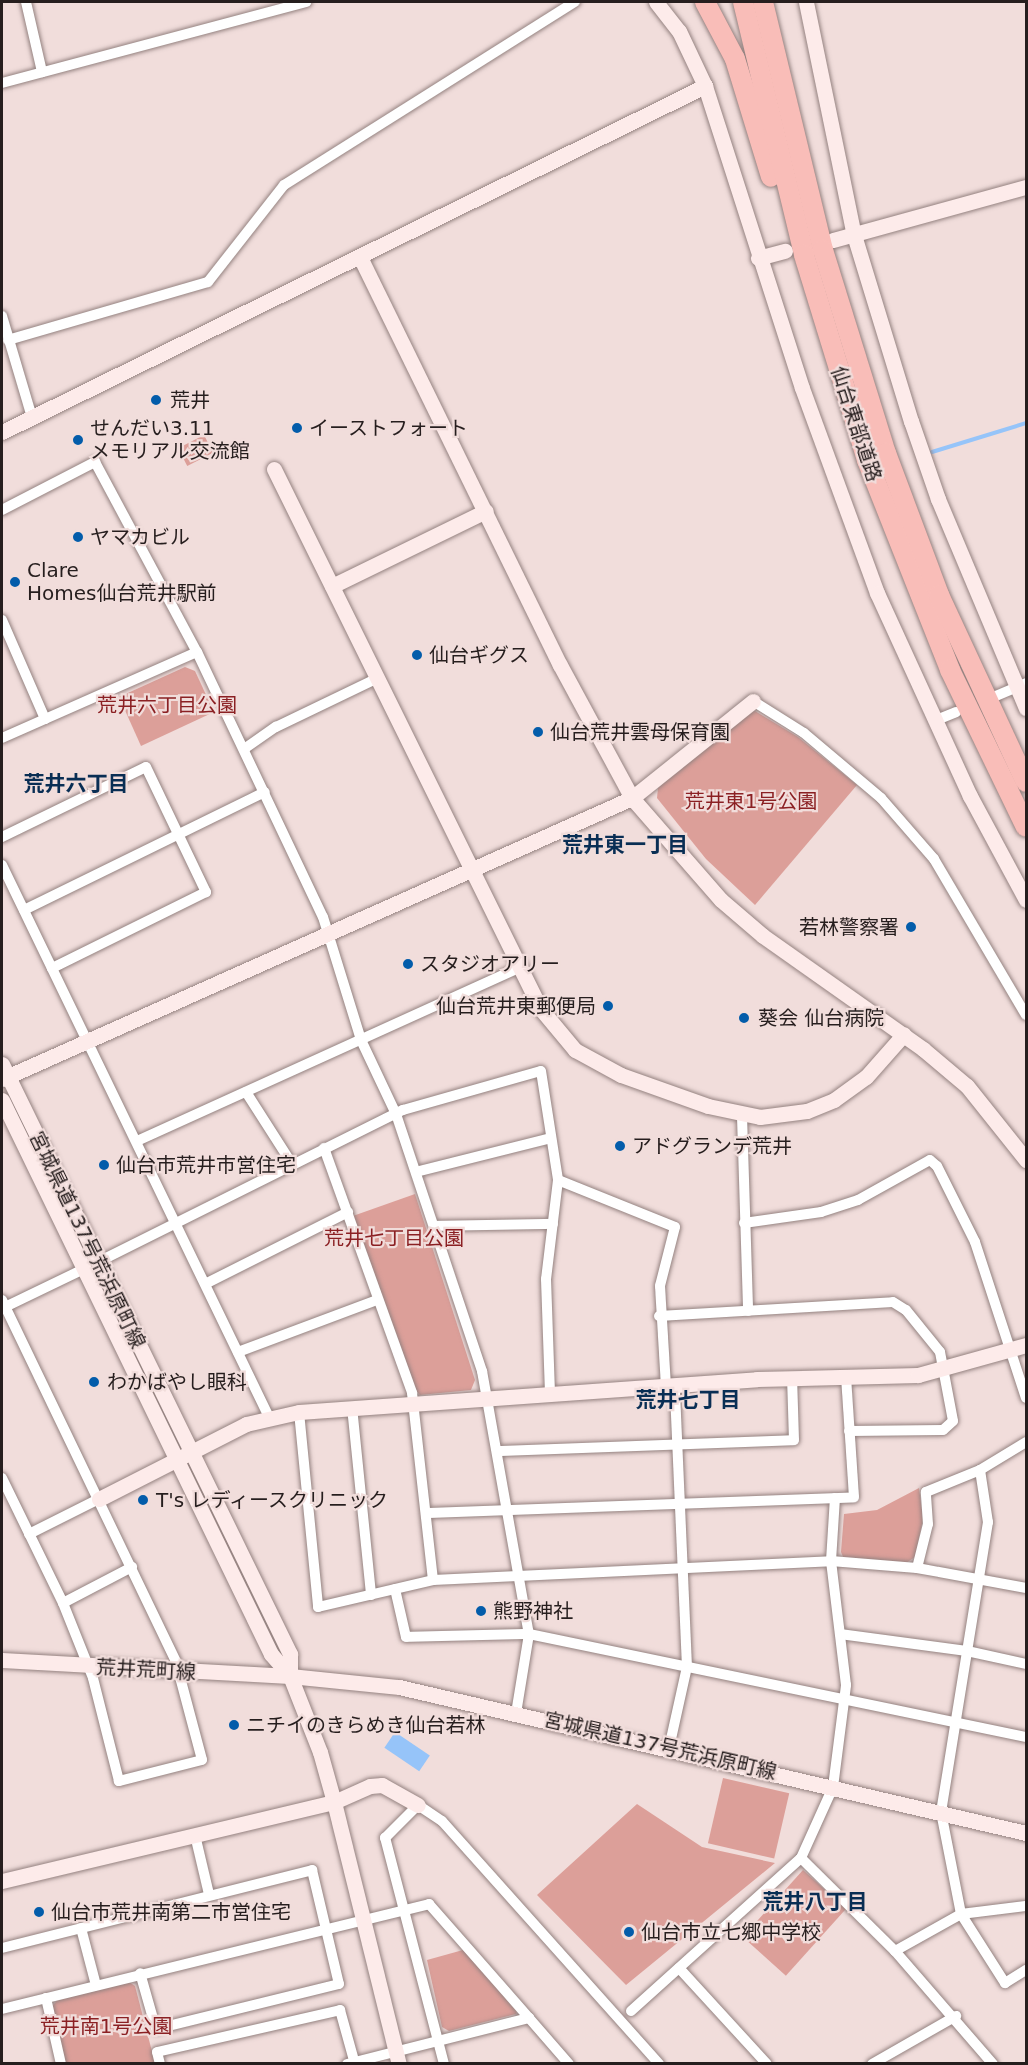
<!DOCTYPE html>
<html>
<head>
<meta charset="utf-8">
<style>
	body { margin:0 }
	#map { position:relative; width:1028px; height:2065px; overflow:hidden; background:#f1dddb; font-family:"DejaVu Sans","Noto Sans JP",sans-serif }
	div>[style] { position:absolute }
	[style*='--x'] { left:calc(var(--x)*1px); top:calc(var(--y)*1px); width:calc(var(--w)*1px); rotate:calc(var(--a)*1deg) }
	.green>* { inset:0; background:#dc9f99; transform-origin:0 0 }
	.water>* { inset:0; background:#96c4f9; transform-origin:0 0 }
	.stream>* { height:4px; margin:-2px; padding:0 2px; transform-origin:2px; border-radius:2px; background:#96c4f9 }
	.roads { filter:drop-shadow(0 0 2px #948280) drop-shadow(0 0 2px #948280) }
	.street>* { height:10px; margin:-5px; padding:0 5px; transform-origin:5px; border-radius:5px; background:#fff }
	.secondary>* { height:15px; margin:-7.5px; padding:0 7.5px; transform-origin:7.5px; border-radius:7.5px; background:#fdebea }
	.highway>* { height:20px; margin:-10px; padding:0 10px; transform-origin:10px; border-radius:10px; background:#f9bdb8 }
	.dots>* { width:16px; height:16px; translate:-50% -50%; box-sizing:border-box; border:3px solid #f1dddb; border-radius:50% }
	span { translate:-50% -50%; white-space:nowrap; text-align:center; line-height:1.15; -webkit-text-stroke:4.5px #f1dddb; paint-order:stroke }
	.poi-label { font-size:20px; color:#261e1e }
	.left { translate:0 -50%; text-align:left }
	.right { translate:-100% -50%; text-align:right }
	.street-label { font-size:20px; color:#261e1e }
	.park-label { font-size:20px; color:#8b2023 }
	.neighbourhood-label { font-size:21px; color:#092e54; font-weight:700 }
	.frame { position:absolute; inset:0; border:3px solid #261e1e; pointer-events:none }
</style>
</head>
<body>
<div id="map">
	<div class="green">
		<div style="left:204px;top:435px;width:20px;height:29px;rotate:63deg"></div>
		<div style="clip-path:polygon(185px 667px,195px 671px,214px 712px,141px 746px,119px 697px)"></div>
		<div style="clip-path:polygon(755px 711px,798px 737px,857px 785px,755px 905px,706px 859px,657px 798px,658px 788px,685px 762px,747px 712px)"></div>
		<div style="clip-path:polygon(415px 1194px,475px 1380px,471px 1390px,420px 1395px,415px 1390px,350px 1217px)"></div>
		<div style="clip-path:polygon(919px 1488px,923px 1519px,915px 1557px,906px 1563px,844px 1559px,841px 1552px,844px 1514px,877px 1510px)"></div>
		<div style="left:723px;top:1778px;width:68px;height:67px;rotate:13deg"></div>
		<div style="clip-path:polygon(637px 1804px,702px 1847px,775px 1863px,626px 1985px,537px 1895px)"></div>
		<div style="left:803px;top:1870px;width:58px;height:90px;rotate:42deg"></div>
		<div style="clip-path:polygon(463px 1950px,518px 2008px,516px 2014px,449px 2031px,442px 2027px,427px 1960px)"></div>
		<div style="clip-path:polygon(129px 1982px,135px 1986px,155px 2063px,65px 2063px,51px 2008px,58px 1999px)"></div>
	</div>
	<div class="water">
		<div style="left:395px;top:1732px;width:42px;height:19px;rotate:34deg"></div>
	</div>
	<div class="stream">
		<div style="--x:932;--y:452;--w:98;--a:-17.1"></div>
	</div>
	<div class="roads">
		<div class="street">
			<div style="--x:26;--y:2;--w:72;--a:77.1"></div>
			<div style="--x:2;--y:83;--w:315;--a:-14.9"></div>
			<div style="--x:2;--y:316;--w:105;--a:73.5"></div>
			<div style="--x:8;--y:340;--w:208;--a:-16.2"></div>
			<div style="--x:208;--y:282;--w:123;--a:-51.9"></div>
			<div style="--x:284;--y:185;--w:344;--a:-32.2"></div>
			<div style="--x:2;--y:510;--w:105;--a:-27.3"></div>
			<div style="--x:95;--y:462;--w:216;--a:61.8"></div>
			<div style="--x:197;--y:652;--w:293;--a:64.6"></div>
			<div style="--x:323;--y:917;--w:129;--a:72.8"></div>
			<div style="--x:361;--y:1040;--w:82;--a:64.7"></div>
			<div style="--x:396;--y:1114;--w:271;--a:71.5"></div>
			<div style="--x:482;--y:1371;--w:267;--a:79.9"></div>
			<div style="--x:529;--y:1634;--w:80;--a:99.3"></div>
			<div style="--x:2;--y:620;--w:108;--a:66.5"></div>
			<div style="--x:996;--y:696;--w:33;--a:-23"></div>
			<div style="--x:753;--y:701;--w:60;--a:32.1"></div>
			<div style="--x:804;--y:733;--w:101;--a:40.2"></div>
			<div style="--x:881;--y:798;--w:81;--a:49"></div>
			<div style="--x:934;--y:859;--w:181;--a:59.5"></div>
			<div style="--x:934;--y:721;--w:24;--a:-22"></div>
			<div style="--x:2;--y:738;--w:213;--a:-23.8"></div>
			<div style="--x:244;--y:749;--w:39;--a:-35"></div>
			<div style="--x:276;--y:727;--w:113;--a:-25.7"></div>
			<div style="--x:2;--y:837;--w:160;--a:-25.9"></div>
			<div style="--x:146;--y:767;--w:139;--a:64.4"></div>
			<div style="--x:206;--y:892;--w:172;--a:153.7"></div>
			<div style="--x:2;--y:865;--w:613;--a:64.19"></div>
			<div style="--x:24;--y:910;--w:268;--a:-26.1"></div>
			<div style="--x:246;--y:1092;--w:85;--a:57.4"></div>
			<div style="--x:742;--y:1116;--w:195;--a:88.2"></div>
			<div style="--x:137;--y:1141;--w:421;--a:-24.4"></div>
			<div style="--x:324;--y:1148;--w:260;--a:70.2"></div>
			<div style="--x:412;--y:1393;--w:188;--a:83.6"></div>
			<div style="--x:416;--y:1172;--w:139;--a:-14.1"></div>
			<div style="--x:558;--y:1180;--w:126;--a:21.9"></div>
			<div style="--x:675;--y:1227;--w:61;--a:104.3"></div>
			<div style="--x:660;--y:1286;--w:102;--a:86.6"></div>
			<div style="--x:744;--y:1223;--w:78;--a:-8.1"></div>
			<div style="--x:821;--y:1212;--w:39;--a:-18"></div>
			<div style="--x:858;--y:1200;--w:82;--a:-29.1"></div>
			<div style="--x:930;--y:1160;--w:9;--a:41"></div>
			<div style="--x:937;--y:1166;--w:85;--a:63.4"></div>
			<div style="--x:975;--y:1242;--w:164;--a:71.9"></div>
			<div style="--x:434;--y:1226;--w:119;--a:-1"></div>
			<div style="--x:98;--y:1262;--w:341;--a:-26.5"></div>
			<div style="--x:403;--y:1110;--w:143;--a:-15.8"></div>
			<div style="--x:541;--y:1071;--w:110;--a:81.1"></div>
			<div style="--x:558;--y:1180;--w:100;--a:96.9"></div>
			<div style="--x:546;--y:1279;--w:116;--a:88"></div>
			<div style="--x:207;--y:1283;--w:158;--a:-26.7"></div>
			<div style="--x:2;--y:1300;--w:402;--a:64.3"></div>
			<div style="--x:176;--y:1662;--w:101;--a:75.1"></div>
			<div style="--x:202;--y:1760;--w:86;--a:165.8"></div>
			<div style="--x:119;--y:1781;--w:106;--a:-104.2"></div>
			<div style="--x:93;--y:1678;--w:81;--a:-111.8"></div>
			<div style="--x:63;--y:1603;--w:139;--a:-116"></div>
			<div style="--x:5;--y:1307;--w:88;--a:-25.7"></div>
			<div style="--x:659;--y:1316;--w:234;--a:-3.4"></div>
			<div style="--x:893;--y:1302;--w:15;--a:32"></div>
			<div style="--x:906;--y:1310;--w:54;--a:51"></div>
			<div style="--x:940;--y:1352;--w:70;--a:79.3"></div>
			<div style="--x:953;--y:1421;--w:13;--a:138"></div>
			<div style="--x:943;--y:1430;--w:94;--a:179.4"></div>
			<div style="--x:238;--y:1352;--w:148;--a:-20.5"></div>
			<div style="--x:352;--y:1407;--w:189;--a:84.2"></div>
			<div style="--x:299;--y:1412;--w:196;--a:84.4"></div>
			<div style="--x:318;--y:1607;--w:118;--a:-13.2"></div>
			<div style="--x:433;--y:1580;--w:398;--a:-2.7"></div>
			<div style="--x:831;--y:1561;--w:86;--a:4.7"></div>
			<div style="--x:917;--y:1568;--w:111;--a:10.4"></div>
			<div style="--x:499;--y:1451;--w:295;--a:-2.1"></div>
			<div style="--x:794;--y:1440;--w:62;--a:-91.8"></div>
			<div style="--x:980;--y:1470;--w:53;--a:81.3"></div>
			<div style="--x:988;--y:1522;--w:294;--a:99.2"></div>
			<div style="--x:941;--y:1812;--w:104;--a:78.9"></div>
			<div style="--x:961;--y:1914;--w:82;--a:57.5"></div>
			<div style="--x:1005;--y:1983;--w:25;--a:-32"></div>
			<div style="--x:427;--y:1513;--w:427;--a:-2.1"></div>
			<div style="--x:854;--y:1497;--w:120;--a:-93.8"></div>
			<div style="--x:29;--y:1534;--w:78;--a:-26.6"></div>
			<div style="--x:917;--y:1568;--w:45;--a:-76"></div>
			<div style="--x:928;--y:1524;--w:32;--a:-94"></div>
			<div style="--x:926;--y:1492;--w:58;--a:-22.2"></div>
			<div style="--x:980;--y:1470;--w:54;--a:-31.3"></div>
			<div style="--x:395;--y:1589;--w:49;--a:77.1"></div>
			<div style="--x:406;--y:1637;--w:123;--a:-1.4"></div>
			<div style="--x:529;--y:1634;--w:508;--a:11.71"></div>
			<div style="--x:63;--y:1603;--w:78;--a:-27.6"></div>
			<div style="--x:840;--y:1634;--w:128;--a:7.6"></div>
			<div style="--x:967;--y:1651;--w:60;--a:12.4"></div>
			<div style="--x:669;--y:1748;--w:83;--a:-77.5"></div>
			<div style="--x:687;--y:1667;--w:280;--a:-92.5"></div>
			<div style="--x:195;--y:1835;--w:61;--a:76.7"></div>
			<div style="--x:801;--y:1858;--w:132;--a:44.7"></div>
			<div style="--x:895;--y:1951;--w:150;--a:49.1"></div>
			<div style="--x:81;--y:1928;--w:59;--a:75.3"></div>
			<div style="--x:2;--y:1948;--w:320;--a:-14.1"></div>
			<div style="--x:312;--y:1870;--w:117;--a:76.7"></div>
			<div style="--x:339;--y:1984;--w:188;--a:166.2"></div>
			<div style="--x:156;--y:2029;--w:58;--a:-105.9"></div>
			<div style="--x:895;--y:1951;--w:76;--a:-29.3"></div>
			<div style="--x:961;--y:1914;--w:65;--a:-7"></div>
			<div style="--x:679;--y:1968;--w:130;--a:47.5"></div>
			<div style="--x:46;--y:1998;--w:68;--a:77.2"></div>
			<div style="--x:2;--y:2009;--w:440;--a:-13.8"></div>
			<div style="--x:429;--y:1904;--w:152;--a:48.7"></div>
			<div style="--x:631;--y:2011;--w:229;--a:-42"></div>
			<div style="--x:801;--y:1858;--w:78;--a:-65.7"></div>
			<div style="--x:833;--y:1787;--w:103;--a:-82.7"></div>
			<div style="--x:846;--y:1685;--w:125;--a:-96.9"></div>
			<div style="--x:831;--y:1561;--w:63;--a:-86.4"></div>
			<div style="--x:160;--y:2064;--w:12;--a:-104"></div>
			<div style="--x:157;--y:2052;--w:188;--a:-12.9"></div>
			<div style="--x:340;--y:2010;--w:56;--a:74.5"></div>
			<div style="--x:347;--y:2064;--w:188;--a:-14.2"></div>
			<div style="--x:529;--y:2018;--w:61;--a:49"></div>
			<div style="--x:444;--y:2064;--w:234;--a:-104.6"></div>
			<div style="--x:385;--y:1838;--w:47;--a:-45"></div>
			<div style="--x:418;--y:1805;--w:29;--a:34"></div>
			<div style="--x:442;--y:1821;--w:326;--a:48.2"></div>
			<div style="--x:872;--y:2064;--w:97;--a:-29.7"></div>
		</div>
		<div class="secondary">
			<div style="--x:656;--y:2;--w:37;--a:52"></div>
			<div style="--x:679;--y:31;--w:61;--a:64.7"></div>
			<div style="--x:705;--y:86;--w:317;--a:72.2"></div>
			<div style="--x:802;--y:388;--w:218;--a:69.9"></div>
			<div style="--x:877;--y:593;--w:223;--a:65.4"></div>
			<div style="--x:970;--y:796;--w:118;--a:61.7"></div>
			<div style="--x:806;--y:2;--w:238;--a:78.4"></div>
			<div style="--x:854;--y:235;--w:195;--a:73"></div>
			<div style="--x:911;--y:421;--w:83;--a:70.9"></div>
			<div style="--x:938;--y:499;--w:227;--a:67.2"></div>
			<div style="--x:833;--y:240;--w:200;--a:-15.4"></div>
			<div style="--x:360;--y:257;--w:454;--a:63.9"></div>
			<div style="--x:560;--y:665;--w:151;--a:61.6"></div>
			<div style="--x:632;--y:798;--w:135;--a:48.9"></div>
			<div style="--x:721;--y:900;--w:55;--a:40.6"></div>
			<div style="--x:763;--y:936;--w:196;--a:35.2"></div>
			<div style="--x:923;--y:1049;--w:57;--a:40.1"></div>
			<div style="--x:967;--y:1086;--w:95;--a:51.4"></div>
			<div style="--x:758;--y:258;--w:28;--a:-15"></div>
			<div style="--x:2;--y:432;--w:784;--a:-26.21"></div>
			<div style="--x:274;--y:469;--w:601;--a:63.73"></div>
			<div style="--x:540;--y:1008;--w:55;--a:50.2"></div>
			<div style="--x:575;--y:1050;--w:52;--a:28.5"></div>
			<div style="--x:621;--y:1075;--w:92;--a:19.6"></div>
			<div style="--x:708;--y:1106;--w:53;--a:11.9"></div>
			<div style="--x:760;--y:1117;--w:47;--a:-7.3"></div>
			<div style="--x:807;--y:1111;--w:29;--a:-22"></div>
			<div style="--x:834;--y:1100;--w:39;--a:-36"></div>
			<div style="--x:866;--y:1077;--w:57;--a:-48.5"></div>
			<div style="--x:332;--y:586;--w:171;--a:-26"></div>
			<div style="--x:2;--y:1064;--w:657;--a:63.98"></div>
			<div style="--x:290;--y:1654;--w:22;--a:90"></div>
			<div style="--x:2;--y:1079;--w:690;--a:-24.04"></div>
			<div style="--x:632;--y:798;--w:155;--a:-38.7"></div>
			<div style="--x:2;--y:1100;--w:616;--a:64.1"></div>
			<div style="--x:271;--y:1654;--w:29;--a:49"></div>
			<div style="--x:290;--y:1676;--w:82;--a:68.5"></div>
			<div style="--x:320;--y:1752;--w:52;--a:74.4"></div>
			<div style="--x:334;--y:1802;--w:270;--a:76.1"></div>
			<div style="--x:99;--y:1499;--w:165;--a:-27"></div>
			<div style="--x:246;--y:1424;--w:54;--a:-12.8"></div>
			<div style="--x:299;--y:1412;--w:459;--a:-4.1"></div>
			<div style="--x:757;--y:1379;--w:161;--a:-1.4"></div>
			<div style="--x:918;--y:1375;--w:112;--a:-15.5"></div>
			<div style="--x:2;--y:1660;--w:288;--a:3.2"></div>
			<div style="--x:290;--y:1676;--w:110;--a:5.8"></div>
			<div style="--x:399;--y:1687;--w:644;--a:13.11"></div>
			<div style="--x:2;--y:1881;--w:341;--a:-13.4"></div>
			<div style="--x:334;--y:1802;--w:39;--a:-24"></div>
			<div style="--x:370;--y:1786;--w:12;--a:-5"></div>
			<div style="--x:382;--y:1785;--w:41;--a:29.1"></div>
		</div>
		<div class="highway">
			<div style="--x:705;--y:2;--w:64;--a:62.2"></div>
			<div style="--x:735;--y:59;--w:123;--a:73"></div>
			<div style="--x:743;--y:2;--w:260;--a:76.4"></div>
			<div style="--x:804;--y:255;--w:214;--a:72.9"></div>
			<div style="--x:867;--y:460;--w:226;--a:68.4"></div>
			<div style="--x:950;--y:670;--w:174;--a:64.2"></div>
			<div style="--x:763;--y:2;--w:255;--a:76.4"></div>
			<div style="--x:823;--y:250;--w:213;--a:72.8"></div>
			<div style="--x:886;--y:453;--w:152;--a:69.5"></div>
			<div style="--x:939;--y:595;--w:206;--a:65.1"></div>
		</div>
	</div>
	<div class="dots">
		<div style="left:156px;top:400px;background:#035caa"></div>
		<div style="left:297px;top:428px;background:#035caa"></div>
		<div style="left:78px;top:440px;background:#035caa"></div>
		<div style="left:78px;top:537px;background:#035caa"></div>
		<div style="left:15px;top:582px;background:#035caa"></div>
		<div style="left:417px;top:655px;background:#035caa"></div>
		<div style="left:538px;top:732px;background:#035caa"></div>
		<div style="left:911px;top:927px;background:#035caa"></div>
		<div style="left:408px;top:964px;background:#035caa"></div>
		<div style="left:608px;top:1006px;background:#035caa"></div>
		<div style="left:744px;top:1018px;background:#035caa"></div>
		<div style="left:620px;top:1146px;background:#035caa"></div>
		<div style="left:104px;top:1165px;background:#035caa"></div>
		<div style="left:94px;top:1382px;background:#035caa"></div>
		<div style="left:143px;top:1500px;background:#035caa"></div>
		<div style="left:481px;top:1611px;background:#035caa"></div>
		<div style="left:234px;top:1725px;background:#035caa"></div>
		<div style="left:39px;top:1912px;background:#035caa"></div>
		<div style="left:629px;top:1932px;background:#035caa"></div>
	</div>
	<div class="poi-label">
		<span class="left" style="left:170px;top:400px">荒井</span>
		<span class="left" style="left:90px;top:440px">せんだい3.11<br>メモリアル交流館</span>
		<span class="left" style="left:309px;top:428px">イーストフォート</span>
		<span class="left" style="left:90px;top:537px">ヤマカビル</span>
		<span class="left" style="left:27px;top:582px">Clare<br>Homes仙台荒井駅前</span>
		<span class="left" style="left:429px;top:655px">仙台ギグス</span>
		<span class="left" style="left:550px;top:732px">仙台荒井雲母保育園</span>
		<span class="right" style="left:899px;top:927px">若林警察署</span>
		<span class="left" style="left:420px;top:964px">スタジオアリー</span>
		<span class="right" style="left:596px;top:1006px">仙台荒井東郵便局</span>
		<span class="left" style="left:758px;top:1018px">葵会 仙台病院</span>
		<span class="left" style="left:632px;top:1146px">アドグランデ荒井</span>
		<span class="left" style="left:116px;top:1165px">仙台市荒井市営住宅</span>
		<span class="left" style="left:107px;top:1382px">わかばやし眼科</span>
		<span class="left" style="left:156px;top:1500px">T's レディースクリニック</span>
		<span class="left" style="left:493px;top:1611px">熊野神社</span>
		<span class="left" style="left:246px;top:1725px">ニチイのきらめき仙台若林</span>
		<span class="left" style="left:51px;top:1912px">仙台市荒井南第二市営住宅</span>
		<span class="left" style="left:641px;top:1932px">仙台市立七郷中学校</span>
	</div>
	<div class="street-label">
		<span style="left:856px;top:424px;rotate:72deg">仙台東部道路</span>
		<span style="left:87px;top:1240px;rotate:64deg">宮城県道137号荒浜原町線</span>
		<span style="left:146px;top:1670px;rotate:3deg">荒井荒町線</span>
		<span style="left:660px;top:1746px;rotate:13deg">宮城県道137号荒浜原町線</span>
	</div>
	<div class="park-label">
		<span style="left:167px;top:705px">荒井六丁目公園</span>
		<span style="left:751px;top:801px">荒井東1号公園</span>
		<span style="left:394px;top:1238px">荒井七丁目公園</span>
		<span style="left:106px;top:2026px">荒井南1号公園</span>
	</div>
	<div class="neighbourhood-label">
		<span style="left:76px;top:784px">荒井六丁目</span>
		<span style="left:625px;top:845px">荒井東一丁目</span>
		<span style="left:688px;top:1400px">荒井七丁目</span>
		<span style="left:815px;top:1902px">荒井八丁目</span>
	</div>
	<div class="frame"></div>
</div>
</body>
</html>
